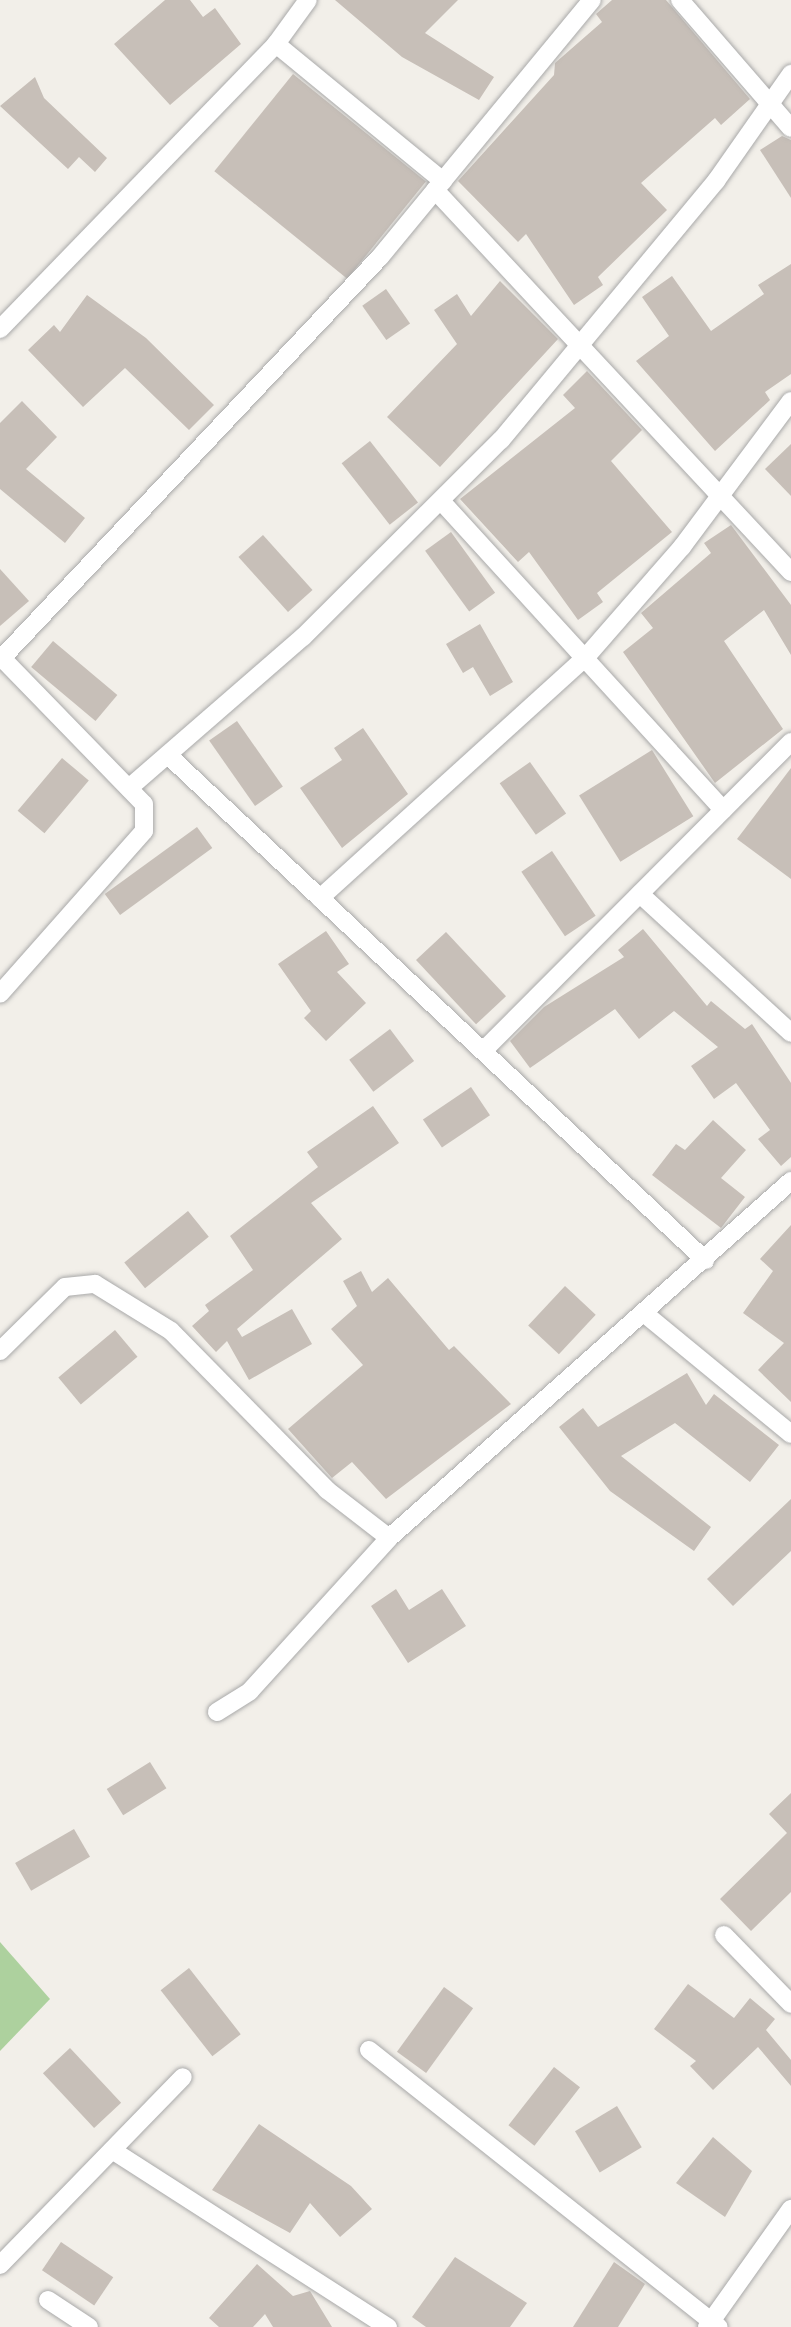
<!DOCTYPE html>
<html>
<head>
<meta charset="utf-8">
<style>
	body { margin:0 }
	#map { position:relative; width:791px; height:2327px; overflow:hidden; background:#f2efe9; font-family:"PT Sans Narrow",sans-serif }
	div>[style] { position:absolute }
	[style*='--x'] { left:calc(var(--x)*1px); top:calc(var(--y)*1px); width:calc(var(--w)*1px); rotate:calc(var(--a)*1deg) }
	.forest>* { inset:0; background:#add19e }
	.building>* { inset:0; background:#c7bfb8; transform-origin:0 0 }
	.roads { filter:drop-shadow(0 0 2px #a9a9a9) drop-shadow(0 0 2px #a9a9a9) }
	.minor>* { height:18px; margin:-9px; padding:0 9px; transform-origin:9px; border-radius:9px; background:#fff }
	span { translate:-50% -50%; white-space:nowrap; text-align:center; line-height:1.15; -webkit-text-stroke:6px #fff; paint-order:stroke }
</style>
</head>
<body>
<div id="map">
	<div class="forest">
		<div style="clip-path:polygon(0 1942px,50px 1999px,0 2051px)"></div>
	</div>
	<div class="building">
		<div style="clip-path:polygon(165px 0,190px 0,203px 17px,215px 8px,241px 44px,170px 105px,114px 44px)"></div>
		<div style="clip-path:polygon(335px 0,458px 0,425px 33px,494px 77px,479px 100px,402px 57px)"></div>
		<div style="clip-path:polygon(612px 0,666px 0,750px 99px,721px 125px,715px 118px,641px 183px,667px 210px,598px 277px,603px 285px,574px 305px,526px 234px,518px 242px,458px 181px,554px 75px,555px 63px,602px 22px,596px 14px)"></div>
		<div style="left:293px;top:74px;width:171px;height:125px;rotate:39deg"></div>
		<div style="clip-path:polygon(35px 77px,44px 98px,107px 158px,95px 172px,79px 157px,68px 169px,0 106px)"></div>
		<div style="clip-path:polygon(782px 136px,791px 140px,791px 198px,760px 150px)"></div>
		<div style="clip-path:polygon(791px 264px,791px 374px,765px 392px,770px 400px,715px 451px,636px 361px,669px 336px,642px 297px,672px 276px,711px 331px,764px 294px,758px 285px)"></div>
		<div style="clip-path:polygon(500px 281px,558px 339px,440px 467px,387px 417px,457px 344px,434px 310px,457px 294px,471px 316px)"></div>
		<div style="left:386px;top:289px;width:42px;height:29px;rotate:55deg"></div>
		<div style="clip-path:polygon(87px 295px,146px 338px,214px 405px,189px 430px,125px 368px,83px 407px,28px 350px,54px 325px,60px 332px)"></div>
		<div style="clip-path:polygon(587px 371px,642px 430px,611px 461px,672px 532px,597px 593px,603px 602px,578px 620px,529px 552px,518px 562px,460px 499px,575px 408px,563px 395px)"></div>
		<div style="clip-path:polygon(22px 401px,57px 437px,26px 469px,85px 518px,65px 543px,0 489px,0 423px)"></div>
		<div style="left:370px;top:441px;width:78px;height:36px;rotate:52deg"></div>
		<div style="clip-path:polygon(791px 444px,791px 496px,765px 469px)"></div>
		<div style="clip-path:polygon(731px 525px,791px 605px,791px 655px,764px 610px,724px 641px,783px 729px,715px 783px,623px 652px,653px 628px,641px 613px,711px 553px,704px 543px)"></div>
		<div style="left:451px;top:532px;width:75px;height:32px;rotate:54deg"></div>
		<div style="left:263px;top:535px;width:74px;height:33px;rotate:48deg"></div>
		<div style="clip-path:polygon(0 569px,29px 601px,0 626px)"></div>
		<div style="clip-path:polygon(480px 624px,513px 682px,490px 696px,473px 667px,463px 673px,446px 644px)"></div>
		<div style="left:53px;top:641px;width:84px;height:34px;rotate:40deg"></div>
		<div style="left:237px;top:721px;width:80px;height:34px;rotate:55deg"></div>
		<div style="clip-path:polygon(363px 728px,408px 794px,342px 848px,300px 788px,342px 760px,334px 748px)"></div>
		<div style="left:652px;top:750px;width:78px;height:86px;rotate:58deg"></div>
		<div style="left:62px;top:758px;width:35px;height:69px;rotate:40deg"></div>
		<div style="left:530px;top:762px;width:63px;height:37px;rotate:55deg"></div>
		<div style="clip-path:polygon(791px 768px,791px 879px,737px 839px)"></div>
		<div style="left:197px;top:827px;width:26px;height:114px;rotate:54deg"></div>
		<div style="left:552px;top:851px;width:78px;height:37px;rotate:56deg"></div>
		<div style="clip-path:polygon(643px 929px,707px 1006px,711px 1001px,745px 1029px,752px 1024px,791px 1083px,791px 1157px,781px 1166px,758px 1139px,770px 1130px,736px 1083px,714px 1099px,691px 1066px,718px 1047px,674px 1011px,639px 1039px,615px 1009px,530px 1068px,510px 1041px,544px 1007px,624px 957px,618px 950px)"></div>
		<div style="clip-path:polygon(326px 931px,349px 964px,337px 972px,366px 1003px,326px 1041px,304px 1018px,311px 1011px,278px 964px)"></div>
		<div style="left:446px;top:932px;width:88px;height:41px;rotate:47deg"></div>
		<div style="left:390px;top:1029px;width:40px;height:51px;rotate:53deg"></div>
		<div style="left:471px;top:1087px;width:34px;height:58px;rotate:56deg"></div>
		<div style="clip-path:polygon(373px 1106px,399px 1143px,311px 1203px,342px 1239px,237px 1329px,242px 1337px,292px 1309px,312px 1344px,249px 1380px,227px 1341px,216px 1352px,192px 1326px,209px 1311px,205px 1305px,253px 1270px,230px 1236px,318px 1167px,307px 1152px)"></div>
		<div style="clip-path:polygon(713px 1120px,746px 1150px,721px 1178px,745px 1197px,721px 1228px,652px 1175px,676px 1144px,685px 1150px)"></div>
		<div style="left:188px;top:1211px;width:33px;height:82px;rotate:51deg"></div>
		<div style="clip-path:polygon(791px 1225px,791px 1402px,758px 1370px,784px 1343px,743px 1313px,773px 1271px,760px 1259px)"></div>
		<div style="clip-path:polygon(361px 1271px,372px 1292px,388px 1278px,449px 1350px,454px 1346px,511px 1404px,386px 1499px,352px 1462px,332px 1478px,288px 1429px,363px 1365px,331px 1329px,357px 1306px,343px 1281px)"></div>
		<div style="left:565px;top:1286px;width:42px;height:54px;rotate:43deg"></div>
		<div style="left:115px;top:1330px;width:35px;height:74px;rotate:50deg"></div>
		<div style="clip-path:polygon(687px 1373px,706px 1405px,714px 1394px,779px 1445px,750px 1482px,675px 1423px,621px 1456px,711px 1527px,694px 1551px,610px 1491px,559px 1427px,583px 1408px,598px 1427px)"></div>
		<div style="clip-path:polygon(791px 1499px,791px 1551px,733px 1606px,707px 1579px)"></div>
		<div style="clip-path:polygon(396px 1589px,409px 1610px,442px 1589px,466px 1626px,408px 1663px,371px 1606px)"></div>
		<div style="left:150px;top:1762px;width:31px;height:51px;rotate:58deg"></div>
		<div style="clip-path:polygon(791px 1793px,791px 1892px,751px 1931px,720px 1899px,787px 1833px,769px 1814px)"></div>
		<div style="left:74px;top:1829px;width:32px;height:68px;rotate:60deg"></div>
		<div style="left:189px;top:1968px;width:84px;height:36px;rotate:52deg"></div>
		<div style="clip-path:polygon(688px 1984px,734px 2018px,750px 1998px,775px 2019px,766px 2030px,791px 2060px,791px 2086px,758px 2047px,713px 2090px,690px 2066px,696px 2061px,654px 2029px)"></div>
		<div style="left:444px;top:1987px;width:36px;height:80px;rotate:36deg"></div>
		<div style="left:70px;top:2048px;width:75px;height:37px;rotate:47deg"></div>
		<div style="left:554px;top:2067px;width:33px;height:74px;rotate:38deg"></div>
		<div style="left:617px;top:2106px;width:48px;height:49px;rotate:59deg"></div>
		<div style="clip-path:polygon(259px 2124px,351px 2186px,372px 2209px,340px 2237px,310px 2203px,290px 2233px,212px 2190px)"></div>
		<div style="clip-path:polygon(713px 2137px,752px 2171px,725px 2217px,676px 2183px)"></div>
		<div style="left:61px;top:2242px;width:63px;height:34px;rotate:34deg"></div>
		<div style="clip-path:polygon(455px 2257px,527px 2303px,510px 2327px,426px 2327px,412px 2317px)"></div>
		<div style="clip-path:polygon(614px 2262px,645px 2284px,618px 2327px,573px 2327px)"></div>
		<div style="clip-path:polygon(257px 2264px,293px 2296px,310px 2291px,332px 2327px,273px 2327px,265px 2314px,253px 2327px,219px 2327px,209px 2318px)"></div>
	</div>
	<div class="roads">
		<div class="minor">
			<div style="--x:680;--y:0;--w:169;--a:49.1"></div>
			<div style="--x:276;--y:44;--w:216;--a:39.4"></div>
			<div style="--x:435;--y:190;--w:522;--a:47.02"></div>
			<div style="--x:0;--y:329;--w:397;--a:-45.9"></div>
			<div style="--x:276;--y:44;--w:54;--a:-54"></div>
			<div style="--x:442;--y:502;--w:417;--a:47.6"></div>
			<div style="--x:0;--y:656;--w:206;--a:45.8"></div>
			<div style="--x:144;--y:804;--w:27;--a:90"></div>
			<div style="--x:144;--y:831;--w:217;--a:131.5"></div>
			<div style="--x:0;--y:660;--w:554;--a:-46.68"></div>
			<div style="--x:380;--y:257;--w:333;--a:-50.5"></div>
			<div style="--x:169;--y:756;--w:736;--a:43.24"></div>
			<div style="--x:129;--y:788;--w:230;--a:-41"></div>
			<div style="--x:303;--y:637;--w:279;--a:-44.9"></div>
			<div style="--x:501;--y:440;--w:337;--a:-50.3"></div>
			<div style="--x:716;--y:181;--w:131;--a:-55"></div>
			<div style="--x:640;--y:894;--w:205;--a:42.6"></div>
			<div style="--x:320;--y:898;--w:359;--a:-42.2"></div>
			<div style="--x:586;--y:657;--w:146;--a:-48.9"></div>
			<div style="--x:682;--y:547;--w:182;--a:-53.3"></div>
			<div style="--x:484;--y:1050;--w:435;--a:-45.1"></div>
			<div style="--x:645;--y:1314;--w:189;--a:39.4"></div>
			<div style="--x:0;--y:1351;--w:91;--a:-44.6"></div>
			<div style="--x:65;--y:1287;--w:30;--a:-6"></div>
			<div style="--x:95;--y:1284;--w:89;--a:31.7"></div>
			<div style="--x:171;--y:1331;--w:223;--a:45.5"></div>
			<div style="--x:327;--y:1490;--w:78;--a:37.7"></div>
			<div style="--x:389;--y:1538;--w:538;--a:-41.61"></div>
			<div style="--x:217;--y:1712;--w:39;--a:-32"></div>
			<div style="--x:250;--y:1691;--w:207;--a:-47.7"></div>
			<div style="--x:724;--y:1935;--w:96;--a:45.8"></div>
			<div style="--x:369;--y:2050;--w:446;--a:38.4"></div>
			<div style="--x:112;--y:2150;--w:328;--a:32.7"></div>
			<div style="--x:0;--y:2265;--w:262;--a:-45.8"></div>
			<div style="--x:48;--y:2300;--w:49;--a:33.4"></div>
			<div style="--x:707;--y:2327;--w:145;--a:-54.6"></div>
		</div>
	</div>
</div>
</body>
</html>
